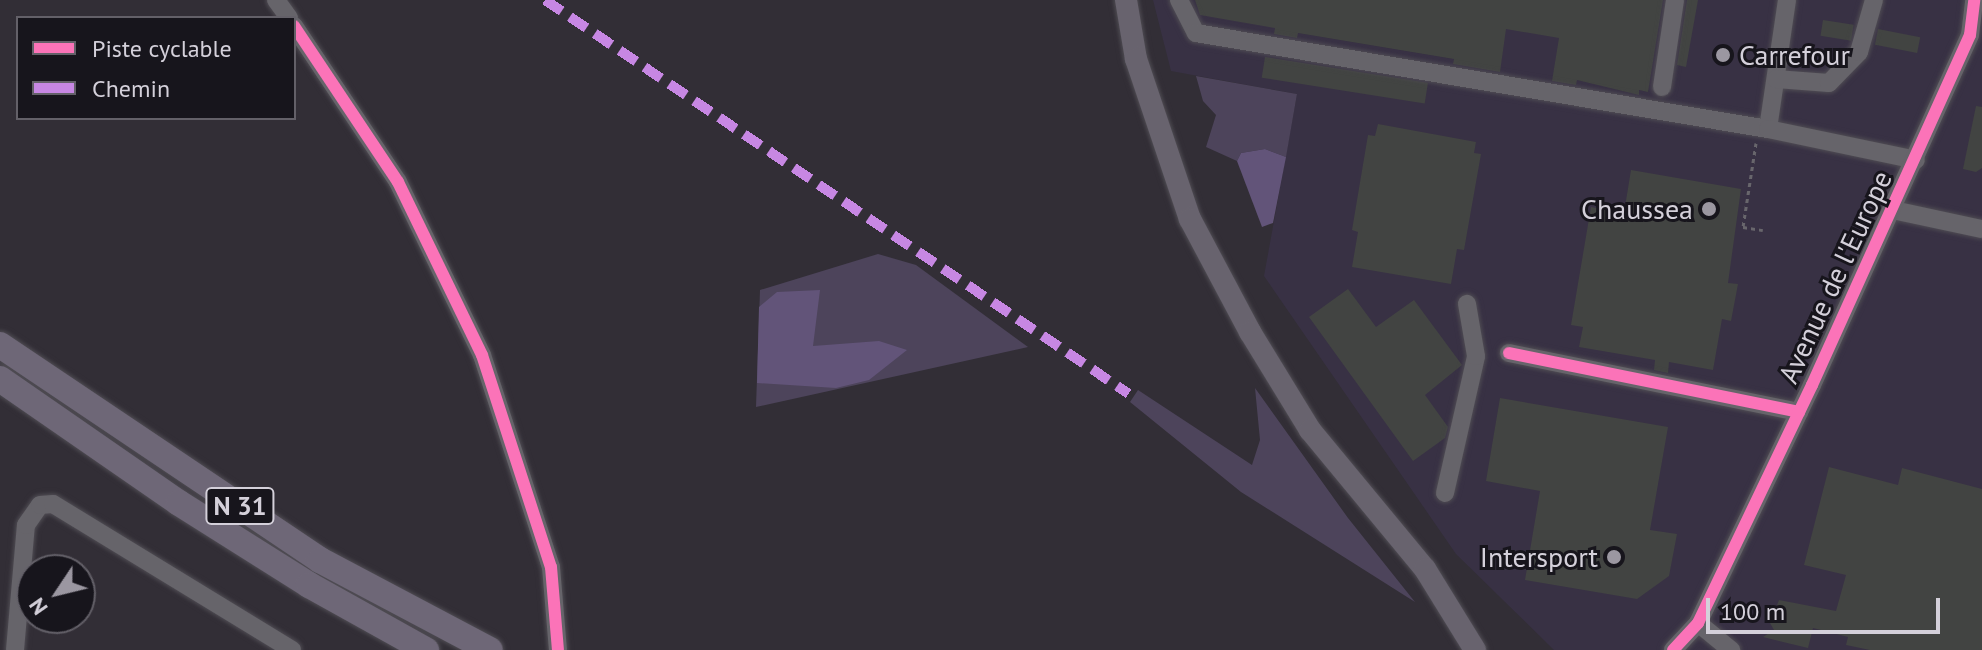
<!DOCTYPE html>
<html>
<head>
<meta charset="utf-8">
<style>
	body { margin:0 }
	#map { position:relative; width:1982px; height:650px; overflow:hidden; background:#322e36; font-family:"PT Sans",sans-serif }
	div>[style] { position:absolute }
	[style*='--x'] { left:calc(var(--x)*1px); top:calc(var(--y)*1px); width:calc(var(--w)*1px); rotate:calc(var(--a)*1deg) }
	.built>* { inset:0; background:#383144 }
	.green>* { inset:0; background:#4d445b }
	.forest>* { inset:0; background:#625479 }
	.building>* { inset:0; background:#424442; transform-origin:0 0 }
	.path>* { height:3px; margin-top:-1.5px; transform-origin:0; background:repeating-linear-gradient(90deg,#68666c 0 4px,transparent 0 8px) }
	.roads { filter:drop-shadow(0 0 2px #4f4c53) drop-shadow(0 0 2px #4f4c53) }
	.minor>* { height:18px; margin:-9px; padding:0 9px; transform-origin:9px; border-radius:9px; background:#66646a }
	.major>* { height:22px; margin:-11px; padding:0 11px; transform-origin:11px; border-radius:11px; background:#68636e }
	.highway>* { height:26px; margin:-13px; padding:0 13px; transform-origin:13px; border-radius:13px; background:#6e6777 }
	.quiet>* { height:10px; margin-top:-5px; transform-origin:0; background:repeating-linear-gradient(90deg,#c787e3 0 20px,transparent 0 30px) }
	.cycleway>* { height:12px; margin:-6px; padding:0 6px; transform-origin:6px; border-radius:6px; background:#fb73b8 }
	.dots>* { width:22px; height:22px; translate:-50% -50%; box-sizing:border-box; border:4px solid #17151c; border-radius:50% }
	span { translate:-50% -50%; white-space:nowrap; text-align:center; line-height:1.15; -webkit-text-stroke:6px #17151c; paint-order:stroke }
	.shield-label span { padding:2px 6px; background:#17151c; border:2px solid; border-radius:6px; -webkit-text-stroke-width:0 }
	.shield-label { font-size:26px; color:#d4d0da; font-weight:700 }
	.poi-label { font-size:28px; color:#d4d0da }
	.left { translate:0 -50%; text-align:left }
	.right { translate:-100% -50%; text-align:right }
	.street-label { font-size:28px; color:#d4d0da }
	.legend { position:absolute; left:16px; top:16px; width:280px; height:104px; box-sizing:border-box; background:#17151c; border:2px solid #636068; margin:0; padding:10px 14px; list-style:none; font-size:24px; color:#d4d0da }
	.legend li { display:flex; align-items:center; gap:16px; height:40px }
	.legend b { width:40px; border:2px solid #636068 }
	.north { position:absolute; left:16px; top:554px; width:80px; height:80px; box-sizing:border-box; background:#17151c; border:2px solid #636068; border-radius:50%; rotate:235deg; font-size:22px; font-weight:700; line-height:32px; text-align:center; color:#d4d0da }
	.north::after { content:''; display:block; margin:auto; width:28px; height:36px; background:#9b97a1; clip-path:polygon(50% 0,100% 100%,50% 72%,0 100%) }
	.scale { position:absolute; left:1706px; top:598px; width:234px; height:36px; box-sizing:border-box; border:4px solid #d4d0da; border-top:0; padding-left:10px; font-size:24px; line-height:28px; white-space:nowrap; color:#d4d0da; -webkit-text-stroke:6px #17151c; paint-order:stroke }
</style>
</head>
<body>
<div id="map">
	<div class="built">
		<div style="clip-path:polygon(1153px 0,1982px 0,1982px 650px,1554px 650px,1456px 554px,1264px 276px,1297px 94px,1171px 71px)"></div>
	</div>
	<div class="green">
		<div style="clip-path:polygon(1196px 76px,1297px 94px,1286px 157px,1265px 149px,1241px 153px,1237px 161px,1206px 147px,1216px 115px,1203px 101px)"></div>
		<div style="clip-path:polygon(878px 254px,916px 265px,1028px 347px,756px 407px,760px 290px)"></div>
		<div style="clip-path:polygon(1255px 388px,1348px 518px,1415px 602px,1241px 492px,1130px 402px,1138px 390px,1252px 465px,1260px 440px)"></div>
	</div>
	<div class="forest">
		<div style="clip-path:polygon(1265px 149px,1286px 157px,1273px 223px,1262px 227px,1237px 161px,1241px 153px)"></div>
		<div style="clip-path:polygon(820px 290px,813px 346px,879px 341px,907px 350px,869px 380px,836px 388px,757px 383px,759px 307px,777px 292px)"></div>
	</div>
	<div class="building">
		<div style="clip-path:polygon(1195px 0,1663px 0,1648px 92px,1639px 90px,1639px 95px,1577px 80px,1576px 85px,1552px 81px,1559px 38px,1506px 29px,1500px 72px,1453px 64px,1454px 59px,1298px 33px,1297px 38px,1274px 34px,1275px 28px,1200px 15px)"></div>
		<div style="clip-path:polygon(1687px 0,1698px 0,1686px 67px,1677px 65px)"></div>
		<div style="left:1823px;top:20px;width:31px;height:16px;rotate:9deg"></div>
		<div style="left:1878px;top:29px;width:43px;height:16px;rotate:11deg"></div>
		<div style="left:1265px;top:57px;width:165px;height:21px;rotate:9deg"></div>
		<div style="clip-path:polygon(1976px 106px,1982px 107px,1982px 168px,1976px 172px,1963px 169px)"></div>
		<div style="clip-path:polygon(1378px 124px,1476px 142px,1474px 153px,1481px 154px,1464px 250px,1457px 249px,1451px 284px,1352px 267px,1358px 232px,1352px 230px,1368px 135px,1375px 136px)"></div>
		<div style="clip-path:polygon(1631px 170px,1741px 189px,1728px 283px,1738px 284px,1731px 321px,1722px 319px,1713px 370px,1669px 362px,1668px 373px,1654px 370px,1655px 360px,1579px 347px,1583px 327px,1571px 325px,1591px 207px,1624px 213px)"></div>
		<div style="clip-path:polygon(1348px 289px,1376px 327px,1414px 300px,1462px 365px,1425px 395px,1448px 427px,1445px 438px,1413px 461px,1309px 317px)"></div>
		<div style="clip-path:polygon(1500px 398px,1668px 427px,1650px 530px,1677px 534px,1669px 576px,1637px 599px,1525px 580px,1540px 491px,1486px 481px)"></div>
		<div style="clip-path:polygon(1829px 467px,1898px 485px,1902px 468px,1982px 489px,1982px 650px,1870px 650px,1846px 645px,1848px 637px,1813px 628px,1808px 648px,1763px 637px,1774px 630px,1770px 623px,1779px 600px,1836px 611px,1846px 575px,1804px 565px)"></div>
	</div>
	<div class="path">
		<div style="--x:1756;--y:143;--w:85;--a:98.8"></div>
		<div style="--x:1743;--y:227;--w:20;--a:9"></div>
	</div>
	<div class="roads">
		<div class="minor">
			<div style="--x:276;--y:0;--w:22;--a:54"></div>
			<div style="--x:1179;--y:0;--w:37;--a:63"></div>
			<div style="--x:1196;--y:33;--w:580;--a:9.53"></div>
			<div style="--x:1787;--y:0;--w:130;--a:98.4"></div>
			<div style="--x:1768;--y:129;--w:151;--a:11.8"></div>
			<div style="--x:294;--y:26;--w:187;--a:56.3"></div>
			<div style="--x:398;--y:182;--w:192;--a:64.1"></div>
			<div style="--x:482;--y:355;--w:223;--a:72"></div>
			<div style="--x:551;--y:567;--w:83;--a:85.2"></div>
			<div style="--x:1776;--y:79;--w:53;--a:4.3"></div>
			<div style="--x:1829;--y:83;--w:43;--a:-45.9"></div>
			<div style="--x:1859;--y:52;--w:54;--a:-73.9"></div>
			<div style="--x:1662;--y:87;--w:88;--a:-81.5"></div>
			<div style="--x:1893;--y:210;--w:91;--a:12.1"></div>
			<div style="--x:1509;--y:353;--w:296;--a:11.5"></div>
			<div style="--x:1445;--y:493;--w:140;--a:-77.2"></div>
			<div style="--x:1476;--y:356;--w:53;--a:-99.8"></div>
			<div style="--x:1698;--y:623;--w:43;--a:39.3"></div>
			<div style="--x:15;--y:650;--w:125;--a:-85"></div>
			<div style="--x:26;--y:525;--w:24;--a:-55"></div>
			<div style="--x:40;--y:505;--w:13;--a:-4"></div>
			<div style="--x:53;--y:504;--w:280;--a:31.4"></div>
			<div style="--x:1673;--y:650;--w:37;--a:-47"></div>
			<div style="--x:1698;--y:623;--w:264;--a:-64.4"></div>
			<div style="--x:1812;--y:385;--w:384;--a:-65.7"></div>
			<div style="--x:1970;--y:35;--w:35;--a:-83"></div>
		</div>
		<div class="major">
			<div style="--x:1126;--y:0;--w:60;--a:80.4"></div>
			<div style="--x:1136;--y:59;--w:169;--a:71.4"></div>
			<div style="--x:1190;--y:219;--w:128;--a:62"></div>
			<div style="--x:1250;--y:332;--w:115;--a:58.5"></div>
			<div style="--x:1310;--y:430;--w:180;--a:50.4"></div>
			<div style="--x:1425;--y:569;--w:95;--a:58.3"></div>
		</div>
		<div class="highway">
			<div style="--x:0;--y:345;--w:386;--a:33.9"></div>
			<div style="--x:320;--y:560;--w:192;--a:27.9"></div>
			<div style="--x:0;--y:379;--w:218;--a:34.7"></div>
			<div style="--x:179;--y:503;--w:154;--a:32.2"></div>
			<div style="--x:309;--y:585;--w:134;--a:29.1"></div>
		</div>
	</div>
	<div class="quiet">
		<div style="--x:545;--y:0;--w:704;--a:34.01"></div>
	</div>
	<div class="cycleway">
		<div style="--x:294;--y:26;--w:187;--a:56.3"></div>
		<div style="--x:398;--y:182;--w:192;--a:64.1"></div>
		<div style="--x:482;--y:355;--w:223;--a:72"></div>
		<div style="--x:551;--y:567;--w:83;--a:85.2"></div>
		<div style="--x:1509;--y:353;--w:296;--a:11.5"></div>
		<div style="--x:1673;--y:650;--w:37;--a:-47"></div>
		<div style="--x:1698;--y:623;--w:264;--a:-64.4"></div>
		<div style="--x:1812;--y:385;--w:384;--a:-65.7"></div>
		<div style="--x:1970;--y:35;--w:35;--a:-83"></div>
	</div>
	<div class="dots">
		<div style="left:1723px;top:55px;background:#9b97a1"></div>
		<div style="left:1709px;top:209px;background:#9b97a1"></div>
		<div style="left:1614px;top:557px;background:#9b97a1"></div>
	</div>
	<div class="shield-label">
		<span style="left:240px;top:506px">N 31</span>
	</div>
	<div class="poi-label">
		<span class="left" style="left:1739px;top:55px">Carrefour</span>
		<span class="right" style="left:1693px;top:209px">Chaussea</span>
		<span class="right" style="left:1598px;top:557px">Intersport</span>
	</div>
	<div class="street-label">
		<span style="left:1835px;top:277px;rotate:-65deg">Avenue de l'Europe</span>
	</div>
	<ul class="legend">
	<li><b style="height:10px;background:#fb73b8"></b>Piste cyclable</li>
	<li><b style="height:10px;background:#c787e3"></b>Chemin</li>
	</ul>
	<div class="north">N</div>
	<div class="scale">100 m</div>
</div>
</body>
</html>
